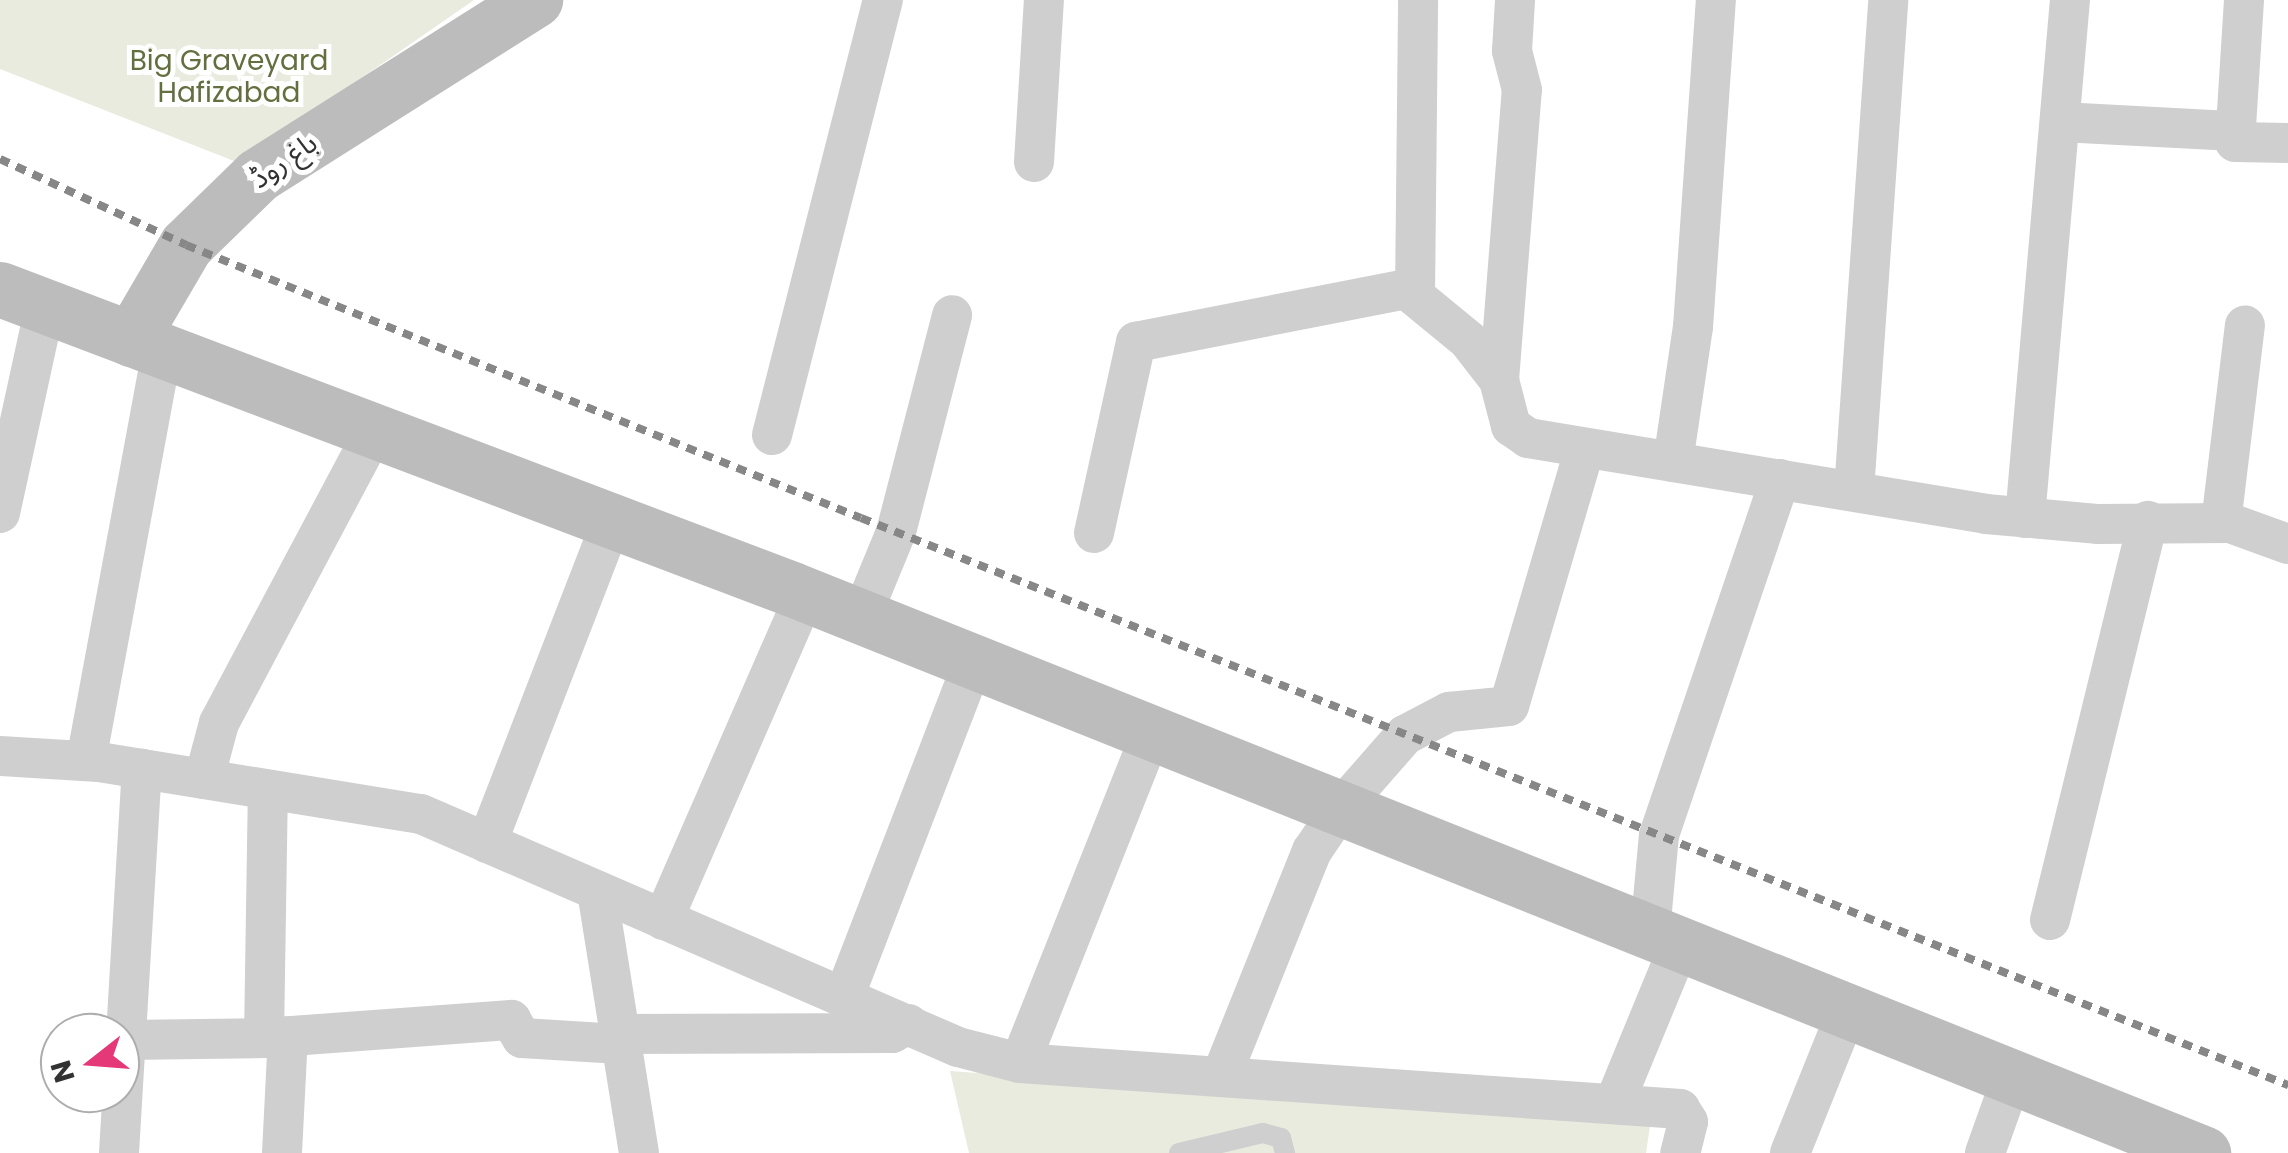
<!DOCTYPE html>
<html>
<head>
<meta charset="utf-8">
<style>
	body { margin:0 }
	#map { position:relative; width:2288px; height:1153px; overflow:hidden; background:#fff; font-family:Poppins,"Noto Sans Arabic",sans-serif }
	div>[style] { position:absolute }
	[style*='--x'] { left:calc(var(--x)*1px); top:calc(var(--y)*1px); width:calc(var(--w)*1px); rotate:calc(var(--a)*1deg) }
	.green>* { inset:0; background:#e9ebde }
	.lane>* { height:20px; margin:-10px; padding:0 10px; transform-origin:10px; border-radius:10px; background:#cfcfcf }
	.street>* { height:40px; margin:-20px; padding:0 20px; transform-origin:20px; border-radius:20px; background:#cfcfcf }
	.secondary>* { height:55px; margin:-27.5px; padding:0 27.5px; transform-origin:27.5px; border-radius:27.5px; background:#bcbcbc }
	.rail>* { height:8px; margin-top:-4px; transform-origin:0; background:repeating-linear-gradient(90deg,#878787 0 10px,transparent 0 18px) }
	span { translate:-50% -50%; white-space:nowrap; text-align:center; line-height:1.15; -webkit-text-stroke:10px #fff; paint-order:stroke }
	.park-label { font-size:28px; color:#636f3f }
	.street-label { font-size:28px; color:#323232 }
	.north { position:absolute; left:40px; top:1013px; width:100px; height:100px; box-sizing:border-box; background:#fff; border:2px solid #adadad; border-radius:50%; rotate:253deg; font-size:28px; font-weight:700; line-height:40px; text-align:center; color:#323232 }
	.north::after { content:''; display:block; margin:auto; width:35px; height:45px; background:#e53878; clip-path:polygon(50% 0,100% 100%,50% 72%,0 100%) }
</style>
</head>
<body>
<div id="map">
	<div class="green">
		<div style="clip-path:polygon(0 0,474px 0,239px 163px,0 69px)"></div>
		<div style="clip-path:polygon(950px 1071px,1397px 1104px,1650px 1126px,1646px 1153px,969px 1153px)"></div>
	</div>
	<div class="lane">
		<div style="--x:1179;--y:1153;--w:86;--a:-13.4"></div>
		<div style="--x:1263;--y:1133;--w:19;--a:16"></div>
		<div style="--x:1281;--y:1138;--w:16;--a:75"></div>
	</div>
	<div class="street">
		<div style="--x:2244;--y:0;--w:142;--a:93.6"></div>
		<div style="--x:2235;--y:142;--w:53;--a:1.1"></div>
		<div style="--x:2061;--y:122;--w:174;--a:3"></div>
		<div style="--x:1034;--y:162;--w:162;--a:-86.5"></div>
		<div style="--x:1415;--y:296;--w:296;--a:-89.4"></div>
		<div style="--x:1499;--y:380;--w:291;--a:-85.5"></div>
		<div style="--x:1522;--y:90;--w:40;--a:-104.4"></div>
		<div style="--x:1512;--y:51;--w:51;--a:-86.6"></div>
		<div style="--x:772;--y:435;--w:449;--a:-75.7"></div>
		<div style="--x:1673;--y:462;--w:136;--a:-81.6"></div>
		<div style="--x:1693;--y:327;--w:328;--a:-86"></div>
		<div style="--x:1854;--y:491;--w:492;--a:-86"></div>
		<div style="--x:0;--y:513;--w:211;--a:-77.7"></div>
		<div style="--x:2025;--y:518;--w:520;--a:-85.04"></div>
		<div style="--x:2221;--y:523;--w:199;--a:-83.1"></div>
		<div style="--x:1094;--y:533;--w:196;--a:-77.6"></div>
		<div style="--x:1136;--y:342;--w:275;--a:-11.1"></div>
		<div style="--x:1406;--y:289;--w:80;--a:39.4"></div>
		<div style="--x:1468;--y:340;--w:51;--a:52.2"></div>
		<div style="--x:1499;--y:380;--w:48;--a:75.4"></div>
		<div style="--x:1511;--y:426;--w:21;--a:35"></div>
		<div style="--x:1528;--y:438;--w:464;--a:9.4"></div>
		<div style="--x:1986;--y:514;--w:111;--a:5.1"></div>
		<div style="--x:2097;--y:524;--w:133;--a:-0.4"></div>
		<div style="--x:2230;--y:523;--w:62;--a:19.9"></div>
		<div style="--x:861;--y:617;--w:92;--a:-67.6"></div>
		<div style="--x:896;--y:532;--w:224;--a:-75.5"></div>
		<div style="--x:0;--y:756;--w:99;--a:3.5"></div>
		<div style="--x:99;--y:762;--w:326;--a:9.2"></div>
		<div style="--x:421;--y:814;--w:585;--a:23.46"></div>
		<div style="--x:958;--y:1047;--w:64;--a:14.5"></div>
		<div style="--x:1020;--y:1063;--w:662;--a:3.99"></div>
		<div style="--x:1680;--y:1109;--w:15;--a:58"></div>
		<div style="--x:1688;--y:1122;--w:32;--a:104"></div>
		<div style="--x:86;--y:761;--w:417;--a:-79.5"></div>
		<div style="--x:204;--y:779;--w:58;--a:-75"></div>
		<div style="--x:219;--y:723;--w:331;--a:-62"></div>
		<div style="--x:487;--y:843;--w:345;--a:-68.8"></div>
		<div style="--x:597;--y:891;--w:265;--a:80.9"></div>
		<div style="--x:663;--y:920;--w:355;--a:-66.4"></div>
		<div style="--x:2050;--y:920;--w:411;--a:-76.2"></div>
		<div style="--x:1650;--y:932;--w:97;--a:-84.7"></div>
		<div style="--x:1659;--y:835;--w:376;--a:-71.2"></div>
		<div style="--x:844;--y:997;--w:359;--a:-68.9"></div>
		<div style="--x:618;--y:1034;--w:274;--a:-0.2"></div>
		<div style="--x:892;--y:1033;--w:19;--a:-28"></div>
		<div style="--x:264;--y:1038;--w:248;--a:-89.1"></div>
		<div style="--x:126;--y:1040;--w:138;--a:-0.8"></div>
		<div style="--x:264;--y:1038;--w:248;--a:-4.2"></div>
		<div style="--x:511;--y:1020;--w:21;--a:59"></div>
		<div style="--x:522;--y:1038;--w:98;--a:3.5"></div>
		<div style="--x:1020;--y:1063;--w:355;--a:-68.3"></div>
		<div style="--x:1221;--y:1077;--w:244;--a:-68.1"></div>
		<div style="--x:1312;--y:851;--w:52;--a:-56"></div>
		<div style="--x:1341;--y:808;--w:97;--a:-48.8"></div>
		<div style="--x:1405;--y:735;--w:50;--a:-27.6"></div>
		<div style="--x:1449;--y:712;--w:60;--a:-5.7"></div>
		<div style="--x:1509;--y:706;--w:269;--a:-73.6"></div>
		<div style="--x:1614;--y:1104;--w:173;--a:-67.6"></div>
		<div style="--x:119;--y:1153;--w:385;--a:-86.6"></div>
		<div style="--x:282;--y:1153;--w:117;--a:-87.1"></div>
		<div style="--x:1790;--y:1153;--w:153;--a:-68.1"></div>
		<div style="--x:1985;--y:1153;--w:81;--a:-70.4"></div>
	</div>
	<div class="secondary">
		<div style="--x:0;--y:289;--w:847;--a:20.75"></div>
		<div style="--x:792;--y:589;--w:1520;--a:21.79"></div>
		<div style="--x:131;--y:339;--w:109;--a:-59.7"></div>
		<div style="--x:186;--y:245;--w:100;--a:-44.2"></div>
		<div style="--x:258;--y:175;--w:328;--a:-32.3"></div>
	</div>
	<div class="rail">
		<div style="--x:0;--y:159;--w:205;--a:24.8"></div>
		<div style="--x:186;--y:245;--w:728;--a:22.02"></div>
		<div style="--x:861;--y:518;--w:1536;--a:21.67"></div>
	</div>
	<div class="park-label">
		<span style="left:229px;top:77px">Big Graveyard<br>Hafizabad</span>
	</div>
	<div class="street-label">
		<span style="left:284px;top:161px;rotate:-35deg">باغ روڈ</span>
	</div>
	<div class="north">N</div>
</div>
</body>
</html>
